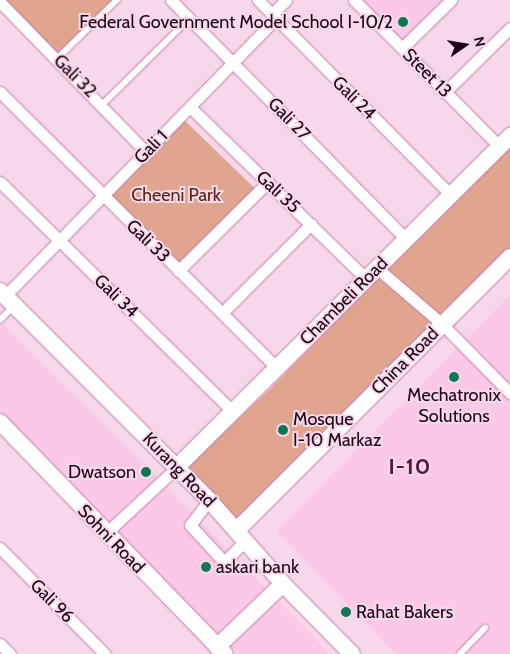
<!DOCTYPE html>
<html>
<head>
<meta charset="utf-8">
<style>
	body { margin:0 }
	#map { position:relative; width:510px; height:654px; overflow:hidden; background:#f7d8ea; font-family:Cabin,sans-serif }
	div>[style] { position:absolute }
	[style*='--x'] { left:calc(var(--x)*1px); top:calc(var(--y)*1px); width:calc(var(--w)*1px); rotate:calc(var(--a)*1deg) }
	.built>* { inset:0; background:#fbc9e7 }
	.green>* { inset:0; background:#e0a58e; transform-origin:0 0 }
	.roads { filter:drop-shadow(0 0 1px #c881ae) drop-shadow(0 0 1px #c881ae) }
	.lane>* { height:5.5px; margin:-2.75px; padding:0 2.75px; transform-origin:2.75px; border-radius:2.75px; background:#fff }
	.street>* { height:11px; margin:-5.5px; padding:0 5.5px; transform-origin:5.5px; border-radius:5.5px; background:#fff }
	.secondary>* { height:16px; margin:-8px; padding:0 8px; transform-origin:8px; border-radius:8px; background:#fff }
	.dots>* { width:14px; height:14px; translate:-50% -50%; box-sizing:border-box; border:2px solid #f7d8ea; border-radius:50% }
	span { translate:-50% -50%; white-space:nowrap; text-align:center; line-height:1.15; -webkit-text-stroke:4px #f7d8ea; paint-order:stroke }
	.poi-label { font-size:18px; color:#1d0415 }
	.right { translate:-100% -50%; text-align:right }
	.left { translate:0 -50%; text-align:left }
	.street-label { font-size:18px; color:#1d0415 }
	.park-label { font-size:18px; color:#59250f }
	.district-label { font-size:22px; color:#551843; font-weight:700; letter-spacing:1px }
	.north { position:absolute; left:440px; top:20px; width:50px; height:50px; -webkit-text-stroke:4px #f7d8ea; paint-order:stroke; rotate:77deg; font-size:14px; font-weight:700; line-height:20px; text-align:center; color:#1d0415 }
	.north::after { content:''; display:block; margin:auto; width:18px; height:22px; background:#1d0415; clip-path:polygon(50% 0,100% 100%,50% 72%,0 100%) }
</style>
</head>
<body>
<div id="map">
	<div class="built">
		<div style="clip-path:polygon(360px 0,446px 0,402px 43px)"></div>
		<div style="clip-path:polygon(510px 295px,510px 654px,396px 654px,276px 531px)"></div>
		<div style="clip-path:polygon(0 321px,160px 480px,330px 654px,238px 654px,193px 610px,0 413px)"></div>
	</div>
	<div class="green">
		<div style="clip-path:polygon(0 0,114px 0,54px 58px)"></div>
		<div style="left:180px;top:116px;width:105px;height:112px;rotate:44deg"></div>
		<div style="clip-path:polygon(510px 142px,510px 253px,236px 524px,184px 469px,270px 389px)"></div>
	</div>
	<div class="roads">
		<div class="lane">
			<div style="--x:58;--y:58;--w:83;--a:-44.5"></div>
			<div style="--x:103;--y:104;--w:122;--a:-44.7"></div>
			<div style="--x:0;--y:320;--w:18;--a:-45"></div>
			<div style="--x:460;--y:654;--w:36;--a:-46"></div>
		</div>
		<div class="street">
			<div style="--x:171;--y:0;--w:335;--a:45.5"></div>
			<div style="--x:258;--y:0;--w:274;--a:45.3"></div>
			<div style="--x:354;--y:0;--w:206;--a:45.2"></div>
			<div style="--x:0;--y:2;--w:211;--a:45.8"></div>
			<div style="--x:272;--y:14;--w:20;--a:-45"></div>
			<div style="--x:402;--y:48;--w:69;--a:-44.4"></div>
			<div style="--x:0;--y:92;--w:391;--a:44.9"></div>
			<div style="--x:445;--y:92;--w:91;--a:-44.6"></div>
			<div style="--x:190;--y:107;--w:246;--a:44.3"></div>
			<div style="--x:0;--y:182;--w:326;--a:44.6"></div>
			<div style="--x:377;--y:268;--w:86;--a:40.7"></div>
			<div style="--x:442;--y:324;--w:97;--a:45.4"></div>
			<div style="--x:178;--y:271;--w:127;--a:-44.7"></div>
			<div style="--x:5;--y:296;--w:387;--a:-45.7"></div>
			<div style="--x:222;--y:313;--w:126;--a:-45"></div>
			<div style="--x:209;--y:500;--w:31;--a:127"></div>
			<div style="--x:190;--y:525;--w:50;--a:47.4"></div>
			<div style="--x:224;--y:562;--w:30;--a:-45"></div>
			<div style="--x:105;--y:534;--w:98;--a:-42.9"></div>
			<div style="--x:0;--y:548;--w:149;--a:45.3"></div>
			<div style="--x:0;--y:644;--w:14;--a:45"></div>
		</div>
		<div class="secondary">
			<div style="--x:0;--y:291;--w:296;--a:45"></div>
			<div style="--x:209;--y:500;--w:112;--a:48.6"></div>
			<div style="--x:283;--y:584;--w:98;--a:45.4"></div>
			<div style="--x:0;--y:422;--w:323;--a:45.9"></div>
			<div style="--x:177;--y:467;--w:470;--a:-44.8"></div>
			<div style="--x:237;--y:530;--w:386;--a:-45"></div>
			<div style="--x:217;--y:647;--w:91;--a:-43.7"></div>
		</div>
	</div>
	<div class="dots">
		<div style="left:403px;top:22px;background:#0e7852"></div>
		<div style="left:454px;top:377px;background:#0e7852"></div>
		<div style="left:283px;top:430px;background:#0e7852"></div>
		<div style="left:146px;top:472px;background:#0e7852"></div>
		<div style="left:206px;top:567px;background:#0e7852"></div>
		<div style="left:346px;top:612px;background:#0e7852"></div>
	</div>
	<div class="poi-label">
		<span class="right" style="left:393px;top:22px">Federal Government Model School I-10/2</span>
		<span style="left:454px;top:406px">Mechatronix<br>Solutions</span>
		<span class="left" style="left:293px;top:430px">Mosque<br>I-10 Markaz</span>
		<span class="right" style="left:136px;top:472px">Dwatson</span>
		<span class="left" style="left:216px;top:567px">askari bank</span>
		<span class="left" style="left:356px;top:612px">Rahat Bakers</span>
	</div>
	<div class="street-label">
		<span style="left:427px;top:73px;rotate:45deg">Steet 13</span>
		<span style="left:75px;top:76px;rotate:45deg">Gali 32</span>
		<span style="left:354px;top:98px;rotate:45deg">Gali 24</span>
		<span style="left:289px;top:119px;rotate:46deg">Gali 27</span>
		<span style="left:151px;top:147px;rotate:-46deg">Gali 1</span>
		<span style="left:278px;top:192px;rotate:43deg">Gali 35</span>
		<span style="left:148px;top:241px;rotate:44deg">Gali 33</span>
		<span style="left:116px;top:296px;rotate:44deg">Gali 34</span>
		<span style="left:344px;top:301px;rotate:-45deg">Chambeli Road</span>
		<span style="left:405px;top:361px;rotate:-45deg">China Road</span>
		<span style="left:179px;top:470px;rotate:46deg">Kurang Road</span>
		<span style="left:111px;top:539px;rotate:46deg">Sohni Road</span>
		<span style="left:52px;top:601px;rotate:45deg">Gali 96</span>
	</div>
	<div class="park-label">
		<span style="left:176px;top:195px">Cheeni Park</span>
	</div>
	<div class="district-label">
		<span style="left:410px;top:467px">I-10</span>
	</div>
	<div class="north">N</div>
</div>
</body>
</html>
